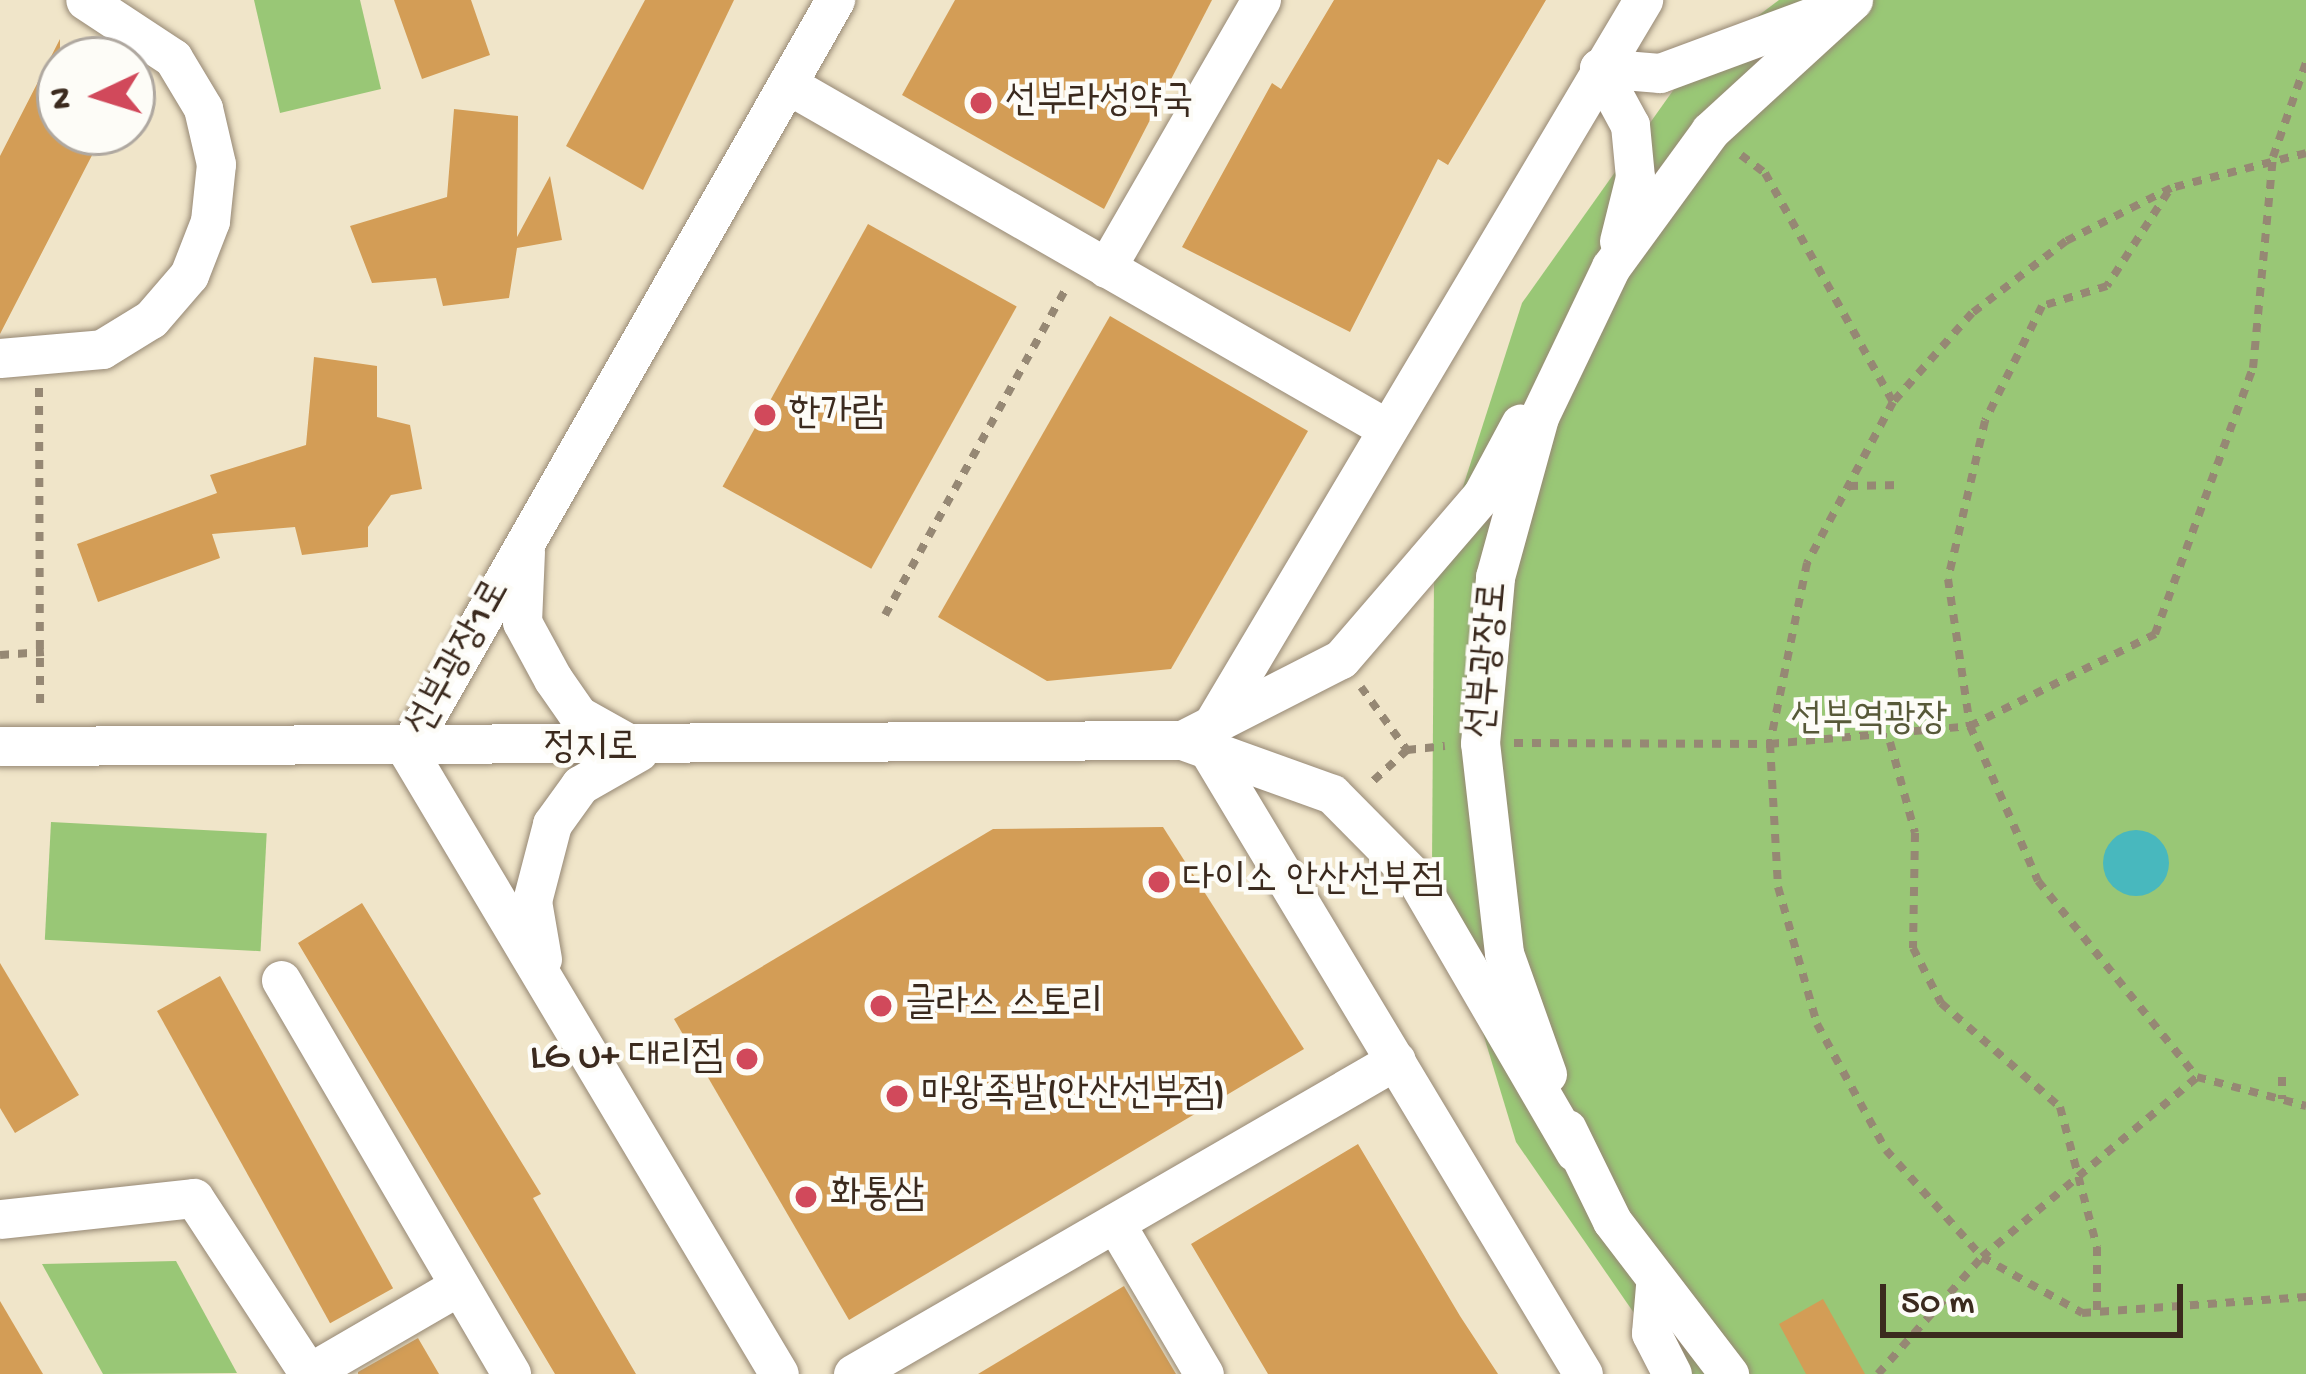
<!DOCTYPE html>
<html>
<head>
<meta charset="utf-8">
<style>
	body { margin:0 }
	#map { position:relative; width:2306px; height:1374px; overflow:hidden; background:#f0e5c9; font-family:"Gochi Hand","Poor Story",sans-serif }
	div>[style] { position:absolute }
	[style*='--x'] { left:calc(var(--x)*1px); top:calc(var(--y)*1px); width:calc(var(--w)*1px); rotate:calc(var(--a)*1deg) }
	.green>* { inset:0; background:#99c776; transform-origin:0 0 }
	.water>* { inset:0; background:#48b8be }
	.round { border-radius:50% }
	.building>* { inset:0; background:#d39d56; transform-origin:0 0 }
	.path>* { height:8px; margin-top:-4px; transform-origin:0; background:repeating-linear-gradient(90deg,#968874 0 9px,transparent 0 18px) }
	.roads { filter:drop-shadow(0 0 3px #968874) drop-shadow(0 0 3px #968874) }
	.minor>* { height:39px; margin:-19.5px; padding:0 19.5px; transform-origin:19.5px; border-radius:19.5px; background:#fff }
	.dots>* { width:33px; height:33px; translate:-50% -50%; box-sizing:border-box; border:6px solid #fdfcf7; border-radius:50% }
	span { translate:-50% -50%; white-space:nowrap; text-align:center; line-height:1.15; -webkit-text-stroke:9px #fdfcf7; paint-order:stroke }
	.poi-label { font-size:39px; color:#3b2a1e }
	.left { translate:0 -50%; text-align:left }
	.right { translate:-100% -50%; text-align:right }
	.street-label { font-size:39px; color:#3b2a1e }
	.park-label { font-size:39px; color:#575938 }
	.north { position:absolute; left:36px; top:36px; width:120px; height:120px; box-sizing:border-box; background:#fdfcf7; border:3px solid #afa8a0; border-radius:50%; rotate:266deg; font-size:33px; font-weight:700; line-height:48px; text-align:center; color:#3b2a1e }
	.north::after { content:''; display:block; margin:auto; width:42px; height:54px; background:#d1495b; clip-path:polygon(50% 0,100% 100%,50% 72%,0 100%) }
	.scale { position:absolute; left:1880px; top:1284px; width:303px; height:54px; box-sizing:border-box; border:6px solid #3b2a1e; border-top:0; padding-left:15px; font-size:36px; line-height:42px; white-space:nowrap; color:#3b2a1e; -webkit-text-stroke:9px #fdfcf7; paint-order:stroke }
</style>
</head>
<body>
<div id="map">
	<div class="green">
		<div style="clip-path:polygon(254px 0,360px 0,381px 89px,280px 113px)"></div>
		<div style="clip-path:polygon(1779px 0,2306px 0,2306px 1374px,1676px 1374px,1516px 1142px,1432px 865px,1434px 577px,1522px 303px,1689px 68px)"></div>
		<div style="left:51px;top:822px;width:216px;height:118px;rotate:3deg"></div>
		<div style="clip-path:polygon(176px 1261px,237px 1373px,103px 1374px,42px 1264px)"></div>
	</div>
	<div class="water">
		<div class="round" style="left:2103px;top:830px;width:66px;height:66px"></div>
	</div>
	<div class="building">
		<div style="clip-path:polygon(394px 0,471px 0,490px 55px,422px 79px)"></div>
		<div style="clip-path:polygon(645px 0,734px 0,643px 190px,566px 146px)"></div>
		<div style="clip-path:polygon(955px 0,1212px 0,1104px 209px,902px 95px)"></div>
		<div style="clip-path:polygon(1334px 0,1546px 0,1448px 165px,1438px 159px,1350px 332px,1182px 247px,1272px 83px,1281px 89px)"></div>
		<div style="clip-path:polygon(60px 39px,60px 132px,104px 132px,0 334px,0 156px)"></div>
		<div style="clip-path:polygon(454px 109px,518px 116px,517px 237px,550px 176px,562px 240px,517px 248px,509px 298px,443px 306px,436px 278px,372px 283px,350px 226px,447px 197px)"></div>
		<div style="left:868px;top:224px;width:170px;height:300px;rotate:29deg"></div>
		<div style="clip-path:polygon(1110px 316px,1308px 431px,1171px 669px,1047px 681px,938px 617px)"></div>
		<div style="clip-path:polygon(314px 357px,377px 366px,377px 417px,410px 425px,422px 489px,391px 495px,368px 527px,368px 547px,302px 555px,295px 527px,212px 534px,220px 558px,98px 602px,77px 544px,217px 493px,210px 475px,306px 445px)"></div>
		<div style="clip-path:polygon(1163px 827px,1304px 1049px,849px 1320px,674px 1019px,993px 829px)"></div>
		<div style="clip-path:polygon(362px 903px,541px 1194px,533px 1198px,636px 1374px,555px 1374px,298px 943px)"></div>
		<div style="clip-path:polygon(0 963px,79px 1095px,15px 1133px,0 1108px)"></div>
		<div style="left:220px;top:976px;width:357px;height:72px;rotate:61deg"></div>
		<div style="clip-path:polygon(1358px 1144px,1460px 1316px,1498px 1374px,1268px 1374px,1191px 1244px)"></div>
		<div style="clip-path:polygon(1124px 1286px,1176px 1374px,978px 1374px)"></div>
		<div style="clip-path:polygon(1823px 1299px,1865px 1374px,1806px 1374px,1779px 1324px)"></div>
		<div style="clip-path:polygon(0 1301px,43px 1374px,0 1374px)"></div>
		<div style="clip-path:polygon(418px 1338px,439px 1374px,358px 1374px,358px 1372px)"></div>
	</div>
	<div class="path">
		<div style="--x:2306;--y:153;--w:139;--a:165.5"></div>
		<div style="--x:2171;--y:188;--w:118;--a:153.2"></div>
		<div style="--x:2066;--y:241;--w:118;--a:142.5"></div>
		<div style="--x:1972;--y:313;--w:119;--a:131.6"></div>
		<div style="--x:1893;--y:402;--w:183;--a:118.1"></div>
		<div style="--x:1807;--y:563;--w:185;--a:101.6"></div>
		<div style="--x:1770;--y:744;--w:143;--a:86.8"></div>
		<div style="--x:1778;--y:887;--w:142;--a:74.1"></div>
		<div style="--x:1817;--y:1024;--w:144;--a:61.3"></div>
		<div style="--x:1886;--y:1150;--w:144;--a:48.1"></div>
		<div style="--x:1982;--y:1257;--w:115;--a:29.2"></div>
		<div style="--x:2082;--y:1313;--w:225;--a:-4.1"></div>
		<div style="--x:1741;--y:155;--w:30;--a:37"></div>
		<div style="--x:1765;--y:173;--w:262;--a:60.8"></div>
		<div style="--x:2168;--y:192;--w:112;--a:123"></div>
		<div style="--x:2107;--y:286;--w:68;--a:162.9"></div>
		<div style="--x:2042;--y:306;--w:128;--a:116.4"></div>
		<div style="--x:1985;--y:421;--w:162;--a:103.2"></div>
		<div style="--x:1948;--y:579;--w:149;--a:81.5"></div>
		<div style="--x:1970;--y:726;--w:169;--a:66.3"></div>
		<div style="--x:2038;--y:881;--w:252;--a:51"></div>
		<div style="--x:2197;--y:1077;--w:113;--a:14.9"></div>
		<div style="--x:39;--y:388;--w:321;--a:89.8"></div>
		<div style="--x:1849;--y:486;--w:52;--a:-1.1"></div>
		<div style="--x:885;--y:615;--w:374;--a:-61"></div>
		<div style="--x:0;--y:655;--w:44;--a:-3.9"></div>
		<div style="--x:1361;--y:687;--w:78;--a:53.9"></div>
		<div style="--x:1407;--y:750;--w:46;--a:137.6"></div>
		<div style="--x:1890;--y:742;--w:94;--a:74.6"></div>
		<div style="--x:1915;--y:833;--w:115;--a:91"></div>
		<div style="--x:1913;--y:948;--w:62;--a:63"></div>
		<div style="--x:1941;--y:1003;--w:158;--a:41.2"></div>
		<div style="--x:2060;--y:1107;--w:145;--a:75.2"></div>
		<div style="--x:2097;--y:1247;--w:66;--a:90"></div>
		<div style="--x:1514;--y:743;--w:256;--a:0.2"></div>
		<div style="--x:1770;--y:744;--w:201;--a:-5.1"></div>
		<div style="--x:1970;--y:726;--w:207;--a:-26.4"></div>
		<div style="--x:2155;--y:634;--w:283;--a:-69.8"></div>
		<div style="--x:2253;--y:368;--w:212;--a:-84.6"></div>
		<div style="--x:2273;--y:157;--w:100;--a:-70.7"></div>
		<div style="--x:1407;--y:750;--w:38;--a:-6"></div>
		<div style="--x:2282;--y:1077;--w:22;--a:90"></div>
		<div style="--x:1878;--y:1374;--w:157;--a:-48.4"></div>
		<div style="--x:1982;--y:1257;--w:280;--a:-39.9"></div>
	</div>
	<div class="roads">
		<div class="minor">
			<div style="--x:1599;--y:68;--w:65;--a:61.5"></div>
			<div style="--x:1630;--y:125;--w:52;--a:84.5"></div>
			<div style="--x:1635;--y:177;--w:66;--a:104"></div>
			<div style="--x:1599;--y:68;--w:61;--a:4.7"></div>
			<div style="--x:1660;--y:73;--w:179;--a:-20.3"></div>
			<div style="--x:787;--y:84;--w:691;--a:29.87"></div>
			<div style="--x:1106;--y:268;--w:310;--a:-60"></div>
			<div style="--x:0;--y:358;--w:102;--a:-5"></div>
			<div style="--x:102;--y:349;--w:57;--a:-31.5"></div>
			<div style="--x:151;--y:319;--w:58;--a:-49.2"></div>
			<div style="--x:189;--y:275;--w:58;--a:-68.7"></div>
			<div style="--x:210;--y:221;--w:57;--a:-84"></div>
			<div style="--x:216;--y:164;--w:57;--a:-103.1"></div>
			<div style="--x:203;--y:108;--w:58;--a:-121"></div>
			<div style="--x:173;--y:58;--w:105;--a:-146.6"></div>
			<div style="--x:525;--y:551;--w:71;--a:92.4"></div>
			<div style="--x:522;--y:622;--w:65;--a:61.5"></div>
			<div style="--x:553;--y:679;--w:44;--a:55.2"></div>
			<div style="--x:578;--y:715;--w:68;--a:29.2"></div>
			<div style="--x:1215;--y:720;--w:838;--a:-59.27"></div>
			<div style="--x:1182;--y:740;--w:178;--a:-27"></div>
			<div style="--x:1341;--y:659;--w:216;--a:-49.3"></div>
			<div style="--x:1482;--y:495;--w:81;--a:-61.8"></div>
			<div style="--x:0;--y:746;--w:1182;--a:-0.29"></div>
			<div style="--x:1182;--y:740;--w:159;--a:19.8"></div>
			<div style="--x:1332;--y:794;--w:120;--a:45.3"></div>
			<div style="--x:1416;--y:879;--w:316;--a:59.8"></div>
			<div style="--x:1207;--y:748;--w:730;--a:59.01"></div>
			<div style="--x:407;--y:750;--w:864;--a:-60.29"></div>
			<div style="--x:407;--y:750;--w:726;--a:59.2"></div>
			<div style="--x:542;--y:959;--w:59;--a:-99.8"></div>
			<div style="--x:532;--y:901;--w:80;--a:-75.4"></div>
			<div style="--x:552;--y:824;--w:48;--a:-54.3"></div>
			<div style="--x:580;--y:785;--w:67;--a:-29.6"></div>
			<div style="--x:281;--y:980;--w:456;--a:59.7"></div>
			<div style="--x:1547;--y:1074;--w:128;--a:-109.6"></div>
			<div style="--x:1504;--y:953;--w:211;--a:-96.5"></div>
			<div style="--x:1480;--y:743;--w:167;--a:-84.8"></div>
			<div style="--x:1495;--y:577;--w:166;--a:-74.6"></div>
			<div style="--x:1539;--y:417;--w:166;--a:-64.4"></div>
			<div style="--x:1611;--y:267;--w:168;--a:-53.9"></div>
			<div style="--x:1710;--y:131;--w:194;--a:-42.5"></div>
			<div style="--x:1567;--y:1129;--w:102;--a:63.9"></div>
			<div style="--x:1612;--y:1221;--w:193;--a:52.6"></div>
			<div style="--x:0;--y:1219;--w:195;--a:-6.2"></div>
			<div style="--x:194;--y:1198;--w:210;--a:56.8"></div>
			<div style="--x:1115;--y:1223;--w:175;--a:59.5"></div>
			<div style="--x:1655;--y:1286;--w:47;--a:94.9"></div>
			<div style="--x:1651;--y:1333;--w:46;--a:62.9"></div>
			<div style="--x:307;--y:1374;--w:176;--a:-30.1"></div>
			<div style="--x:853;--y:1374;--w:627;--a:-30.04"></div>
		</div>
	</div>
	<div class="dots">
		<div style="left:981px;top:103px;background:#d1495b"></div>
		<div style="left:765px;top:415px;background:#d1495b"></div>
		<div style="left:1159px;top:882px;background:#d1495b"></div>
		<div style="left:881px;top:1006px;background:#d1495b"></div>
		<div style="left:747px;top:1059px;background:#d1495b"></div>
		<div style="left:897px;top:1096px;background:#d1495b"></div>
		<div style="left:806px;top:1197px;background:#d1495b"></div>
	</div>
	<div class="poi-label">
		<span class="left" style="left:1005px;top:103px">선부라성약국</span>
		<span class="left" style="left:789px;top:415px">한가람</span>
		<span class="left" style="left:1183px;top:882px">다이소 안산선부점</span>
		<span class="left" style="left:905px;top:1006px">글라스 스토리</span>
		<span class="right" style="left:723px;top:1059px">LG U+ 대리점</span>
		<span class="left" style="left:921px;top:1096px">마왕족발(안산선부점)</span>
		<span class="left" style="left:830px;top:1197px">화통삼</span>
	</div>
	<div class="street-label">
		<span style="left:460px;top:659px;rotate:-61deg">선부광장1로</span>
		<span style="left:1490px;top:660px;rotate:-85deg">선부광장로</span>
		<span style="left:591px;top:750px">정지로</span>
	</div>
	<div class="park-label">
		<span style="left:1869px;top:721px">선부역광장</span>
	</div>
	<div class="north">N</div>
	<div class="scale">50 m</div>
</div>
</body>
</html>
